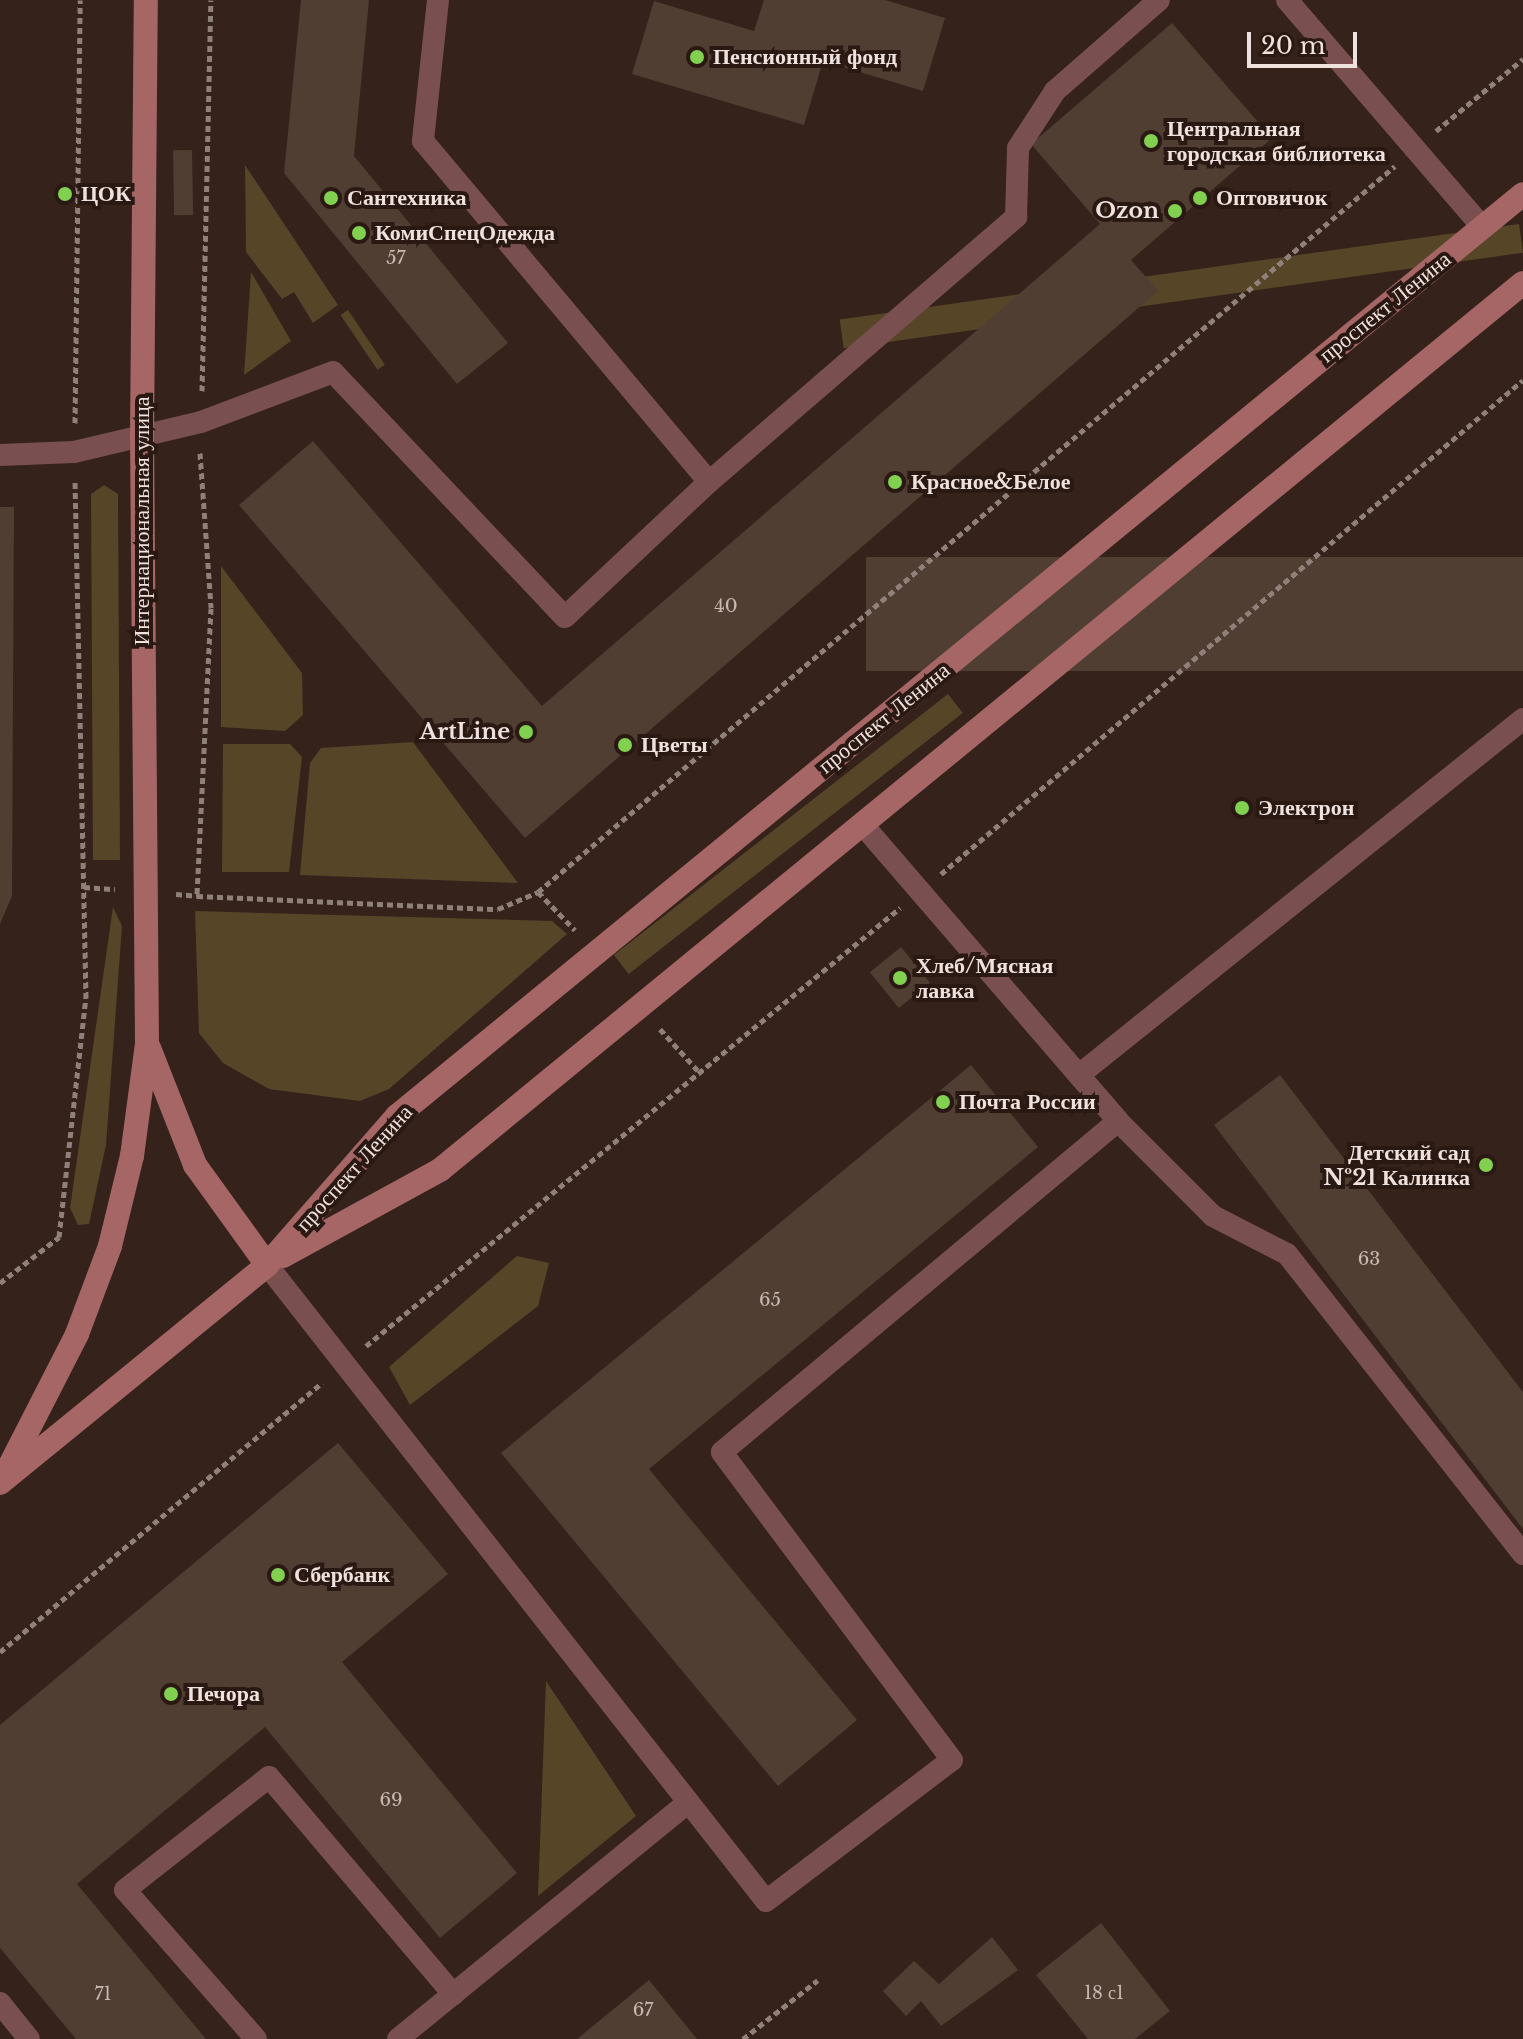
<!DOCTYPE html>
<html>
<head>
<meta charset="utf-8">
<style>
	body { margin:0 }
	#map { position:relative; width:1523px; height:2039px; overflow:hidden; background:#35221b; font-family:"Libre Baskerville",serif }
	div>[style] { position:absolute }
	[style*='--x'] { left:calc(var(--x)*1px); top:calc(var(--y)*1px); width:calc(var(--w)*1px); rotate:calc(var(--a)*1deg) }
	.green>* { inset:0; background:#574528; transform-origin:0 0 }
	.building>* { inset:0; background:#4f3e31; transform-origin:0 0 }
	.path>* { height:5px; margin-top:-2.5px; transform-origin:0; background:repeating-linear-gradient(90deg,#90807a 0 6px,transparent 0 10px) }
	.lane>* { height:22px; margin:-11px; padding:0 11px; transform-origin:11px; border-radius:11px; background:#79504f }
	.secondary>* { height:24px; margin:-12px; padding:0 12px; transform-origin:12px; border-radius:12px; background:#a66665 }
	.dots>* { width:22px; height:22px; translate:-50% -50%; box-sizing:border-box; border:4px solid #2a1812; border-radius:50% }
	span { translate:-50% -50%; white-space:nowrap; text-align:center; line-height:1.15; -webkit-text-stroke:8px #2a1812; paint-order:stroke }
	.number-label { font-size:18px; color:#c7b8b2 }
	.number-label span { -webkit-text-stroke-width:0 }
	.poi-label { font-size:22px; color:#efe1dd; font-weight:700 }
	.left { translate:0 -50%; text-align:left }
	.right { translate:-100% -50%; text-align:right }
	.street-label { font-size:22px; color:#efe1dd }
	.scale { position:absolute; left:1247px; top:32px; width:110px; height:36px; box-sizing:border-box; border:4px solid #efe1dd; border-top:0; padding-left:10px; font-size:24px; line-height:28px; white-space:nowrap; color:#efe1dd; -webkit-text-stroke:6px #2a1812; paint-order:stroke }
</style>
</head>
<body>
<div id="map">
	<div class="green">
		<div style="clip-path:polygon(245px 165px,338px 305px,313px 323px,294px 292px,282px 299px,246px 252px)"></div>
		<div style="left:1519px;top:224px;width:29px;height:686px;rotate:82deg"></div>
		<div style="clip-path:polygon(251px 272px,291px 341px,244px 375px)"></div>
		<div style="left:348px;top:310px;width:66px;height:9px;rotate:56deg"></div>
		<div style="clip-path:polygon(104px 485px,118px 494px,120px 860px,93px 860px,91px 494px)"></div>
		<div style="clip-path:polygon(221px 566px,302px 673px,303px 715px,285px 731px,221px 727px)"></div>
		<div style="left:948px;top:694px;width:24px;height:424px;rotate:52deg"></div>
		<div style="clip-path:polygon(413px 742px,518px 883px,300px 875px,310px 763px,321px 748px)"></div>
		<div style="clip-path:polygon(223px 744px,290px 744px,302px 757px,289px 872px,222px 872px)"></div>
		<div style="clip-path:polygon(113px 907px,122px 926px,106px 1145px,89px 1224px,78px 1225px,70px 1208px)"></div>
		<div style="clip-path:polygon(195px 911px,552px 921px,567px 934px,389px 1089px,360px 1101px,269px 1089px,223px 1063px,199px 1033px)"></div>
		<div style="clip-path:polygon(517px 1256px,549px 1263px,538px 1306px,410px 1405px,389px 1367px)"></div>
		<div style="clip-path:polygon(546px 1681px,636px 1816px,538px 1896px)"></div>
	</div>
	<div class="building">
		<div style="clip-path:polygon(301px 0,369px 0,354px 156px,508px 343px,457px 384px,284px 173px)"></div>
		<div style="clip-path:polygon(764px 0,885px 0,945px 18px,923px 91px,823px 61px,804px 125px,632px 74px,654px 1px,754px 31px)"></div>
		<div style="clip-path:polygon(1172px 23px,1272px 138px,1131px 260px,1158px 291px,525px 838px,239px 505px,313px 441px,542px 706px,1100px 224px,1031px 144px)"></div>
		<div style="left:192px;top:150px;width:65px;height:19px;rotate:89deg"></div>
		<div style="clip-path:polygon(0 507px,14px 507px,12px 896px,0 924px)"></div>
		<div style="left:1523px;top:557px;width:114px;height:657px;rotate:90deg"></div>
		<div style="left:901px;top:947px;width:46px;height:40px;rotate:51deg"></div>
		<div style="clip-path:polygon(971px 1065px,1038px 1147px,649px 1469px,857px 1720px,778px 1786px,501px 1453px)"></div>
		<div style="clip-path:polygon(1280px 1075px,1523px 1392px,1523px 1529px,1214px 1125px)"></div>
		<div style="clip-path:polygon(338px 1443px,448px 1574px,342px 1662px,517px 1873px,440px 1938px,265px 1727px,77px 1884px,206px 2039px,76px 2039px,0 1948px,0 1725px)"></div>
		<div style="clip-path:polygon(1101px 1923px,1170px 2011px,1135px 2039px,1088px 2039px,1036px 1975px)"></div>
		<div style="clip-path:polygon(992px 1937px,1018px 1970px,941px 2026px,921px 2001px,906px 2016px,883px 1991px,914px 1961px,939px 1984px)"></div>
		<div style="clip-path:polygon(649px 1980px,697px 2039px,577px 2039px)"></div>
	</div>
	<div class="path">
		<div style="--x:1436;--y:131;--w:113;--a:-39.6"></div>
		<div style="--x:202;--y:391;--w:391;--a:-88.7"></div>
		<div style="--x:75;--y:423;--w:423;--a:-89.3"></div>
		<div style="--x:200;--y:453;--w:155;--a:85.9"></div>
		<div style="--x:211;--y:608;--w:288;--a:92.8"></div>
		<div style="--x:197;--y:896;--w:301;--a:2.5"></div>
		<div style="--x:498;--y:909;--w:43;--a:-23"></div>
		<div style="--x:538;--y:892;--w:53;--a:45.8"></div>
		<div style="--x:941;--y:874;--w:763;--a:-40.32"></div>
		<div style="--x:84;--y:887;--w:31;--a:4"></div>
		<div style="--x:538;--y:892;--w:1123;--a:-40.27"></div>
		<div style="--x:176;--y:894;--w:21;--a:5"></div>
		<div style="--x:660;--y:1029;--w:61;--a:47.7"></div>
		<div style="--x:0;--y:1283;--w:75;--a:-37.9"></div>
		<div style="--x:59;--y:1237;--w:241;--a:-83.6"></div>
		<div style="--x:86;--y:998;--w:517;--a:-91.22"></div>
		<div style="--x:366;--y:1346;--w:691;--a:-39.36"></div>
		<div style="--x:0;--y:1652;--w:420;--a:-39.9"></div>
		<div style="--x:743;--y:2039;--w:95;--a:-38.2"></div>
	</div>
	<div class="lane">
		<div style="--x:438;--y:0;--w:142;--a:96.1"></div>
		<div style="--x:423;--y:141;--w:445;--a:50"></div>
		<div style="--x:1287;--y:0;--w:299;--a:49.3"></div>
		<div style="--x:0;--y:455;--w:74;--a:-2.3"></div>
		<div style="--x:74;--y:452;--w:130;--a:-13.3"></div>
		<div style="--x:201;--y:422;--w:141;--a:-20.7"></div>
		<div style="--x:333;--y:372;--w:337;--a:46.6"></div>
		<div style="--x:565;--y:617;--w:197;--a:-43.2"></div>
		<div style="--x:709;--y:482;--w:406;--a:-40.8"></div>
		<div style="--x:1016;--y:217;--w:69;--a:-88.3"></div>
		<div style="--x:1018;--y:148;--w:68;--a:-57"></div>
		<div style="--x:1055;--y:91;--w:138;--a:-41.2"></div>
		<div style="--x:862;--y:824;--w:392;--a:49.2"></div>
		<div style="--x:1118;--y:1121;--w:134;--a:45"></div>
		<div style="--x:1213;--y:1216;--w:83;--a:27.2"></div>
		<div style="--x:1287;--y:1254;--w:382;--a:51.8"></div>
		<div style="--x:1079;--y:1075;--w:569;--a:-38.72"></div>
		<div style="--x:267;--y:1265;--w:808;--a:51.88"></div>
		<div style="--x:766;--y:1901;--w:233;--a:-37.2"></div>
		<div style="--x:952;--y:1760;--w:384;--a:-126.8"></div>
		<div style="--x:722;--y:1452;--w:516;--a:-39.89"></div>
		<div style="--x:0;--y:2003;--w:46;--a:51.1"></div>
		<div style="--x:256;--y:2039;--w:198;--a:-131.3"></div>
		<div style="--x:125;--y:1890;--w:183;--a:-38.1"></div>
		<div style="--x:269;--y:1777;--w:285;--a:49.7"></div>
		<div style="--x:398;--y:2039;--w:372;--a:-39.2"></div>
	</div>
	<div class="secondary">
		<div style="--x:149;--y:1048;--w:126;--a:68.5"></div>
		<div style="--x:195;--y:1165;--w:123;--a:54.2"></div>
		<div style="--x:283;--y:1256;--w:179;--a:-28.7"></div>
		<div style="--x:440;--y:1170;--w:1400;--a:-39.32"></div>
		<div style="--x:6;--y:1473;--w:156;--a:-62.9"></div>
		<div style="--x:77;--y:1334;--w:94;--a:-69.4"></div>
		<div style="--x:110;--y:1246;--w:93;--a:-76.3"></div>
		<div style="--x:132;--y:1156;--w:114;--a:-82.4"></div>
		<div style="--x:147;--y:1043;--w:607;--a:-90.47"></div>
		<div style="--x:142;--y:436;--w:436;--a:-89.5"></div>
		<div style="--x:0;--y:1483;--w:345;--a:-39.2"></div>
		<div style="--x:267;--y:1265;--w:198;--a:-48.9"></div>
		<div style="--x:397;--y:1116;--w:1455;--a:-39.31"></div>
	</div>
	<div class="dots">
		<div style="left:697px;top:57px;background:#81d050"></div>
		<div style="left:1151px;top:141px;background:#81d050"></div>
		<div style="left:65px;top:194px;background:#81d050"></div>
		<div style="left:331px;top:198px;background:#81d050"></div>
		<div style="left:1200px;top:198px;background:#81d050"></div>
		<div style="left:1175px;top:211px;background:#81d050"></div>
		<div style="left:359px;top:233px;background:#81d050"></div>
		<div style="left:895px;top:482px;background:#81d050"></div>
		<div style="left:526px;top:732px;background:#81d050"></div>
		<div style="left:625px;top:745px;background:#81d050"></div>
		<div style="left:1242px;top:808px;background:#81d050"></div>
		<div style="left:900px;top:978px;background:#81d050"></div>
		<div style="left:943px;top:1102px;background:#81d050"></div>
		<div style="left:1486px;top:1165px;background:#81d050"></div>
		<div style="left:278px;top:1575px;background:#81d050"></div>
		<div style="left:171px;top:1694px;background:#81d050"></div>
	</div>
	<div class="number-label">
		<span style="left:396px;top:258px">57</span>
		<span style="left:726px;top:606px">40</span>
		<span style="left:1369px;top:1259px">63</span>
		<span style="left:770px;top:1300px">65</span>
		<span style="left:391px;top:1800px">69</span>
		<span style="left:1104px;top:1993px">18 с1</span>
		<span style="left:103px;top:1994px">71</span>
		<span style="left:643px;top:2010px">67</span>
	</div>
	<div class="poi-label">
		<span class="left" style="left:713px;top:57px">Пенсионный фонд</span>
		<span class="left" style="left:1167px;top:141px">Центральная<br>городская библиотека</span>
		<span class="left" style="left:81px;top:194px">ЦОК</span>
		<span class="left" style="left:347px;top:198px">Сантехника</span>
		<span class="left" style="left:1216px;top:198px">Оптовичок</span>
		<span class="right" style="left:1159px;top:211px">Ozon</span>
		<span class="left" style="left:375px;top:233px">КомиСпецОдежда</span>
		<span class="left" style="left:911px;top:482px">Красное&amp;Белое</span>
		<span class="right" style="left:510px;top:732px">ArtLine</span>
		<span class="left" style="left:641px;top:745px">Цветы</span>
		<span class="left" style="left:1258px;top:808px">Электрон</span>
		<span class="left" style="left:916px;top:978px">Хлеб/Мясная<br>лавка</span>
		<span class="left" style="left:959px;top:1102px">Почта России</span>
		<span class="right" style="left:1470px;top:1165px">Детский сад<br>№21 Калинка</span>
		<span class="left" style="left:294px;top:1575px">Сбербанк</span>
		<span class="left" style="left:187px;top:1694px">Печора</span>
	</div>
	<div class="street-label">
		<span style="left:1385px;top:307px;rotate:-39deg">проспект Ленина</span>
		<span style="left:142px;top:521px;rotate:-90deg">Интернациональная улица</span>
		<span style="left:884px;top:718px;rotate:-39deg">проспект Ленина</span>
		<span style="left:354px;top:1168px;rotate:-48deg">проспект Ленина</span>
	</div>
	<div class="scale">20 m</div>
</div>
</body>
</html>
